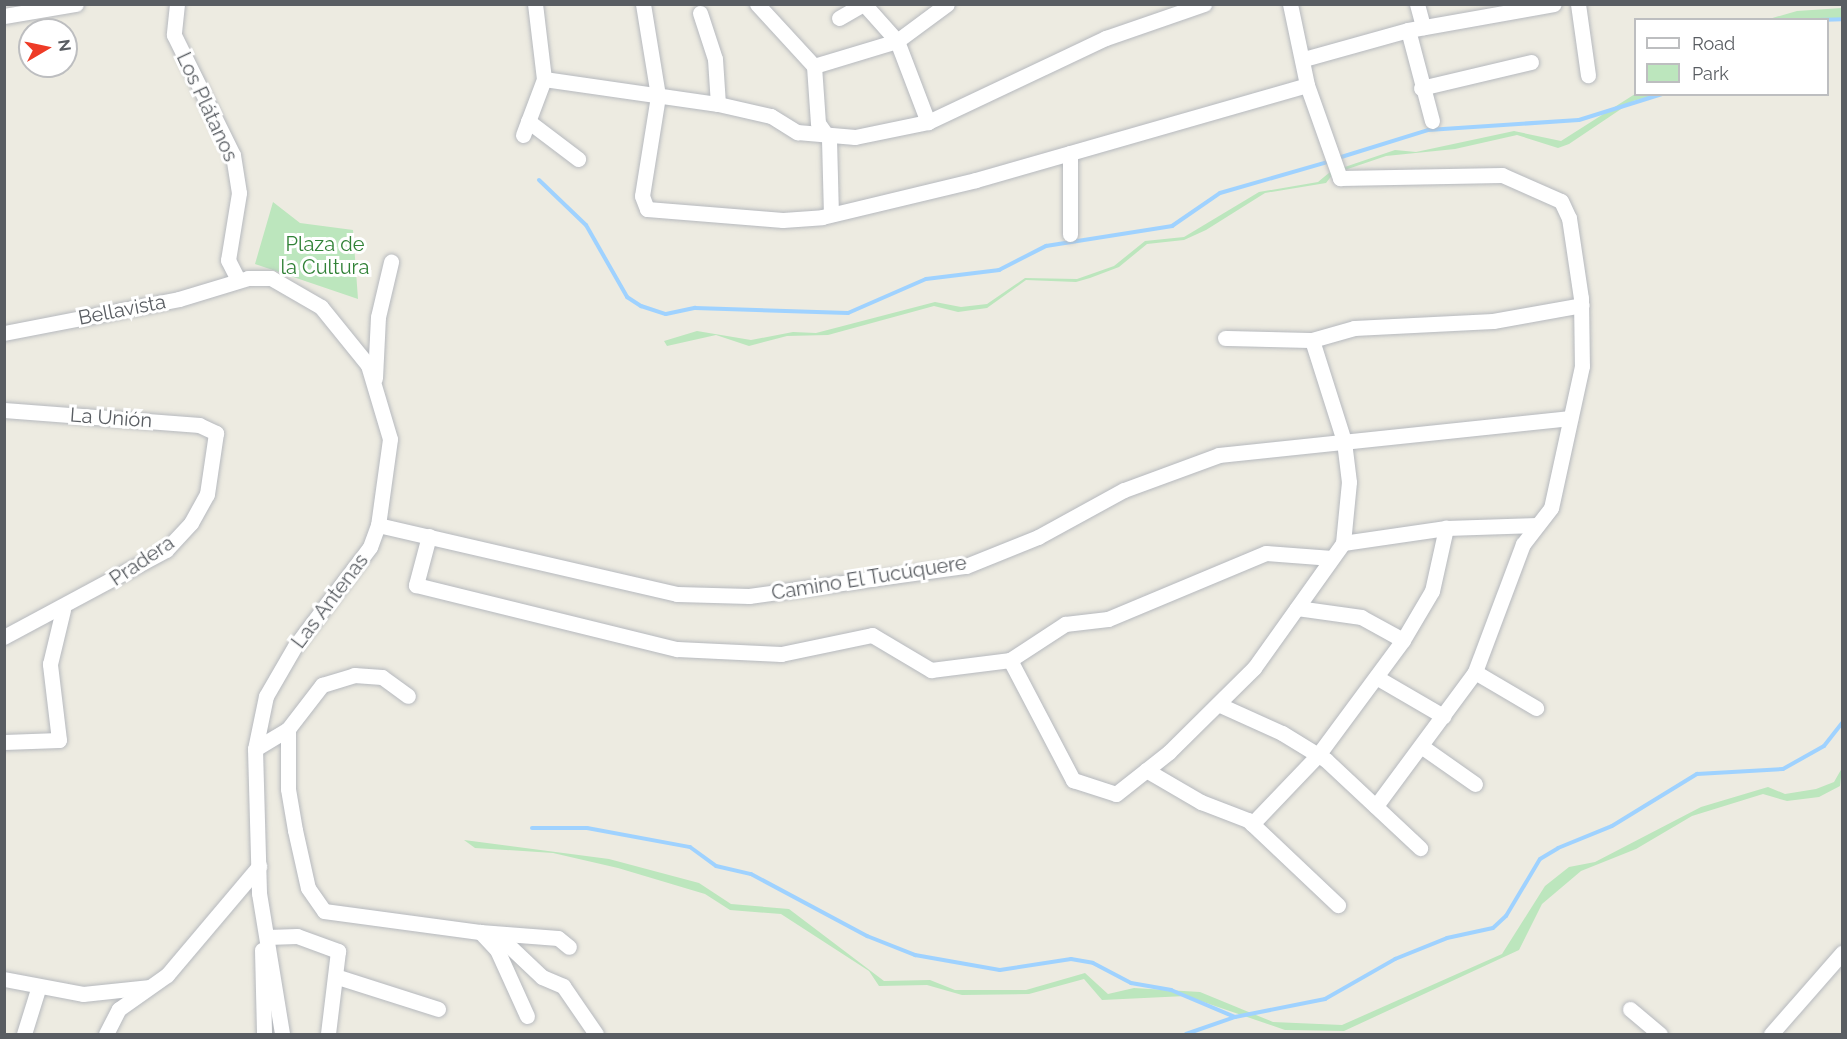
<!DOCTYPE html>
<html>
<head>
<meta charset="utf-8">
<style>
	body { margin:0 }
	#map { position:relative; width:1847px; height:1039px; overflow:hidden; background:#edebe1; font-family:Raleway,sans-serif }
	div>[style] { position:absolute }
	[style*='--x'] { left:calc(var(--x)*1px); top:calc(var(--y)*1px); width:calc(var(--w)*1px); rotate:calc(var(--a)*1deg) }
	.green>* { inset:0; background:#bce6bd }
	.stream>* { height:4px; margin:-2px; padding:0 2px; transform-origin:2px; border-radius:2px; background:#9fd2ff }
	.roads { filter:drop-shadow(0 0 2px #b6b9be) drop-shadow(0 0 2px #b6b9be) }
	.street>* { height:15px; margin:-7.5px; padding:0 7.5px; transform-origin:7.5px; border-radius:7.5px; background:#fff }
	span { translate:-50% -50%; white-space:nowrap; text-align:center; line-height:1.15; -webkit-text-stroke:6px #fff; paint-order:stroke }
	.street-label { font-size:20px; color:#595d62 }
	.park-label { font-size:20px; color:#318237 }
	.frame { position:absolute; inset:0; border:6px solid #595d62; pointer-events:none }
	.legend { position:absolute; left:1634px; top:18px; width:195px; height:78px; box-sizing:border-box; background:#fff; border:2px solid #bdbec0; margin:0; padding:8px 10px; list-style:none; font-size:18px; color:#595d62 }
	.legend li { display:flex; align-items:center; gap:12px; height:30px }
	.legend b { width:30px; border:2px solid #bdbec0 }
	.north { position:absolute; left:18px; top:18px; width:60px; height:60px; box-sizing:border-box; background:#fff; border:2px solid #bdbec0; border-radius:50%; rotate:81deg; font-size:16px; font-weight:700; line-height:24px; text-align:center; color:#595d62 }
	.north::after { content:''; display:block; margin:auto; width:21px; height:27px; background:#ee3b26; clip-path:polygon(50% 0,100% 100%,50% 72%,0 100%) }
</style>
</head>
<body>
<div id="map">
	<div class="green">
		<div style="clip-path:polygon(1842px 8px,1842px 21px,1769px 19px,1797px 11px)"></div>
		<div style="clip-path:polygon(1635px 94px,1656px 95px,1633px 101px,1569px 144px,1558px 148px,1517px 135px,1455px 149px,1386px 156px,1333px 174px,1326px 183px,1265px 193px,1206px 230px,1184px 240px,1147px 244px,1119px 267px,1090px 278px,1076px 282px,1026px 280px,987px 308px,958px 312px,934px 306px,828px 335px,787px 336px,749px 346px,716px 335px,667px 346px,664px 341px,697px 331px,751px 340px,793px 332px,816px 333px,935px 302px,961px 307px,987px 304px,1025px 278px,1077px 279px,1114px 266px,1145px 241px,1184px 237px,1259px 192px,1318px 182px,1330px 172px,1395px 150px,1416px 152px,1514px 131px,1561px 141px)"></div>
		<div style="clip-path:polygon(273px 202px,300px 223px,353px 230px,358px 299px,255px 264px)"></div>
		<div style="clip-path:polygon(1842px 768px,1840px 786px,1819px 797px,1787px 801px,1763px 794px,1692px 816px,1636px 849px,1581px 871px,1542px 904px,1519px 950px,1344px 1031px,1285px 1030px,1186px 996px,1102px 1000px,1084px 979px,1029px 994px,962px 995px,927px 985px,879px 986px,869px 971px,781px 914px,730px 910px,705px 894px,618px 868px,553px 853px,475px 848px,464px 840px,609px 859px,699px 883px,731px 904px,789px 909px,884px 981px,930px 980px,955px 990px,1026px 990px,1085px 973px,1108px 994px,1134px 988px,1200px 992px,1273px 1022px,1342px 1025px,1502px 954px,1545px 886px,1569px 867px,1595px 862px,1701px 807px,1768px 787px,1785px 794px,1816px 789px,1834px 782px)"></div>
	</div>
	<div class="stream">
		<div style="--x:1818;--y:20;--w:24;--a:-2"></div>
		<div style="--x:1338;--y:158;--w:94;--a:-17.3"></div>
		<div style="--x:1428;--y:130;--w:151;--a:-3.8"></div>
		<div style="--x:1579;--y:120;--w:87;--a:-17.4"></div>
		<div style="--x:539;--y:180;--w:65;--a:43.8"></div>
		<div style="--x:586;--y:225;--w:83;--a:60.3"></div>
		<div style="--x:627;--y:297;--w:17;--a:33"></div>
		<div style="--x:641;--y:306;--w:26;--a:18"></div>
		<div style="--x:666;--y:314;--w:30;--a:-12"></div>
		<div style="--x:695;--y:308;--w:153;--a:1.9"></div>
		<div style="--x:848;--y:313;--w:85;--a:-23.6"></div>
		<div style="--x:926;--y:279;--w:74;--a:-7"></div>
		<div style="--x:999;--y:270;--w:53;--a:-27.1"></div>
		<div style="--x:1046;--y:246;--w:128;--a:-9"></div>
		<div style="--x:1172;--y:226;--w:58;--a:-34.5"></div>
		<div style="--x:1220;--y:193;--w:116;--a:-16.1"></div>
		<div style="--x:532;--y:828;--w:55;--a:0"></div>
		<div style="--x:587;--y:828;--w:105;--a:10.5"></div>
		<div style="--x:690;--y:847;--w:32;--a:36"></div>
		<div style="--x:716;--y:866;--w:36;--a:13"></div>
		<div style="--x:751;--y:874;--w:132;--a:28.1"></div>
		<div style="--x:867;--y:936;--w:52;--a:21.6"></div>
		<div style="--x:915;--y:955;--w:86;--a:10"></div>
		<div style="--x:1000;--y:970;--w:72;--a:-8.8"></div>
		<div style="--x:1071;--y:959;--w:22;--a:10"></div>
		<div style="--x:1093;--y:963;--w:43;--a:27.8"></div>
		<div style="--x:1131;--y:983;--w:41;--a:9.9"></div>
		<div style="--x:1171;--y:990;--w:69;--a:22.9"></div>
		<div style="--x:1186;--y:1034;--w:52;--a:-19.1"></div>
		<div style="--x:1235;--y:1017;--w:92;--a:-11.3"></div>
		<div style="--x:1325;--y:999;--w:81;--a:-29.7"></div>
		<div style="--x:1395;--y:959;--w:56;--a:-22"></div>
		<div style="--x:1447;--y:938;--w:47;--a:-12.3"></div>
		<div style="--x:1493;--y:928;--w:18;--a:-43"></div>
		<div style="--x:1506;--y:916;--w:66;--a:-59.2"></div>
		<div style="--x:1540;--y:859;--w:21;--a:-31"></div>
		<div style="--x:1558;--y:848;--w:58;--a:-22.2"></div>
		<div style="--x:1612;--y:826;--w:100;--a:-31.5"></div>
		<div style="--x:1697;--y:774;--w:86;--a:-3.3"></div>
		<div style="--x:1783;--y:769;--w:47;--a:-29.3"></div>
		<div style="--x:1824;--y:746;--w:29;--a:-52"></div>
	</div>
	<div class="roads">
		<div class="street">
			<div style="--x:177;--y:4;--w:31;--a:96"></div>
			<div style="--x:174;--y:35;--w:134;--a:63.8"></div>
			<div style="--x:233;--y:155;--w:38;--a:81"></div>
			<div style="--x:239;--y:193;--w:68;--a:99.3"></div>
			<div style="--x:228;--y:260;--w:22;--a:63"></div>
			<div style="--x:643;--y:4;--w:93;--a:80.7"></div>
			<div style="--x:658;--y:96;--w:101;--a:99.1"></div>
			<div style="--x:642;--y:196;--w:14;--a:69"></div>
			<div style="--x:647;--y:209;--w:136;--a:4.6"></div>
			<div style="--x:783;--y:220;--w:39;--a:-4"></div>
			<div style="--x:822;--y:217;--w:158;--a:-13.5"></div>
			<div style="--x:976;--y:180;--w:344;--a:-16"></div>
			<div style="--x:757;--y:4;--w:84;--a:47.4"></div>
			<div style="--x:814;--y:66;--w:57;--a:86"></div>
			<div style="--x:818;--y:123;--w:19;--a:55"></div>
			<div style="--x:829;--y:139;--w:74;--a:88.5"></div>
			<div style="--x:864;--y:4;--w:50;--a:48.3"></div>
			<div style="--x:897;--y:41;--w:87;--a:69.1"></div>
			<div style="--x:1290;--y:4;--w:83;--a:78.1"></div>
			<div style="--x:1307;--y:85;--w:99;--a:70.5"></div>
			<div style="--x:1340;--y:178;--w:162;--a:-1.1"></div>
			<div style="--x:1502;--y:175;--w:64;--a:23.8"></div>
			<div style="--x:1561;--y:201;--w:19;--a:65"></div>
			<div style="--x:1569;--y:218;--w:81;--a:81.5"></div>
			<div style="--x:1581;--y:298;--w:68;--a:89.2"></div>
			<div style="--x:1582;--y:366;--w:145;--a:102.3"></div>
			<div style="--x:1551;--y:508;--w:46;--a:127.9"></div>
			<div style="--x:1523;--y:544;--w:137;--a:110.6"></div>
			<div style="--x:1475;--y:672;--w:167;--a:126.5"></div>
			<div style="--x:1417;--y:4;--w:24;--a:75"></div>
			<div style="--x:1578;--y:4;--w:72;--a:82"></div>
			<div style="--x:700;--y:13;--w:48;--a:71.9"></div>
			<div style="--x:715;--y:59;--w:45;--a:86.2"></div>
			<div style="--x:4;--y:16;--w:73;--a:-9.5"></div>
			<div style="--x:839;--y:18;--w:28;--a:-30"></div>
			<div style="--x:1408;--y:30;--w:94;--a:75.2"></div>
			<div style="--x:1304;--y:59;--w:108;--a:-15.6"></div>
			<div style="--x:1408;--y:30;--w:148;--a:-10.1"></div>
			<div style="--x:814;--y:66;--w:87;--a:-16.8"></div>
			<div style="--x:897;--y:41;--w:62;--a:-36.5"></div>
			<div style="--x:544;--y:79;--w:176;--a:8.2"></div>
			<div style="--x:718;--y:104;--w:54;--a:12.8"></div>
			<div style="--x:771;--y:116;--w:31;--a:32"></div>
			<div style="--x:797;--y:132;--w:58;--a:4.9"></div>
			<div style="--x:855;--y:137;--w:75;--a:-11.6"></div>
			<div style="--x:928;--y:122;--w:197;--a:-25.3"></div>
			<div style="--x:1106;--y:38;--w:104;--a:-19.1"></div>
			<div style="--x:1421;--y:88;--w:113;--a:-13.3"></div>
			<div style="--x:528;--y:121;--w:63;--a:37.2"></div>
			<div style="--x:523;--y:135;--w:60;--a:-69.4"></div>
			<div style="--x:544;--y:79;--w:76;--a:-96.8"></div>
			<div style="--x:1070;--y:234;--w:81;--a:-90"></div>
			<div style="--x:4;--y:333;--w:178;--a:-11"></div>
			<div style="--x:179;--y:299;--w:72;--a:-16.9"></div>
			<div style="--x:248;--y:278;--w:23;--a:0"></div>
			<div style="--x:271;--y:278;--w:58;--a:30.1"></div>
			<div style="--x:321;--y:307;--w:75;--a:51"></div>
			<div style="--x:368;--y:365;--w:77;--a:73.4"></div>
			<div style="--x:390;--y:439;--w:87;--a:97.9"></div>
			<div style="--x:378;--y:525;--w:23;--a:110"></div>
			<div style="--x:370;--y:547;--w:124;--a:127.1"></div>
			<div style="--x:295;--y:646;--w:58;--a:120.1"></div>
			<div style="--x:266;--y:696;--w:54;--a:101.7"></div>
			<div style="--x:255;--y:749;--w:144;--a:88.4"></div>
			<div style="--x:259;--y:893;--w:143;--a:80.7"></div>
			<div style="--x:1225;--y:338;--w:87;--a:1.3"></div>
			<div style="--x:375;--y:378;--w:61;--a:-87.2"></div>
			<div style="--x:378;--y:317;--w:57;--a:-76.7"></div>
			<div style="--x:4;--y:410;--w:196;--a:4.4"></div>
			<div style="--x:199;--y:425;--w:19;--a:25"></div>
			<div style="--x:216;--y:433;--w:62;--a:98.4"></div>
			<div style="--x:207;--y:494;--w:33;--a:119"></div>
			<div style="--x:191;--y:523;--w:37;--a:133"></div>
			<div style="--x:166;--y:550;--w:184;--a:151.8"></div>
			<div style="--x:378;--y:525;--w:307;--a:13"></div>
			<div style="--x:677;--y:594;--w:72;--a:1.6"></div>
			<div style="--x:749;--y:596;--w:219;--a:-7.9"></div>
			<div style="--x:966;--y:566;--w:78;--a:-21.9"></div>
			<div style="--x:1038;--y:537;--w:98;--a:-28.7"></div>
			<div style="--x:1124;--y:490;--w:101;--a:-20.2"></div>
			<div style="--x:1219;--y:455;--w:353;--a:-6"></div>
			<div style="--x:429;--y:536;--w:51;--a:104.9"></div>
			<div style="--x:416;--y:585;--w:269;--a:13.8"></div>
			<div style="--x:677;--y:649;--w:104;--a:2.8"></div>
			<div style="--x:781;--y:654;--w:93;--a:-11.8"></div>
			<div style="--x:872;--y:635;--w:69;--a:30.7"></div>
			<div style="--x:931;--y:670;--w:80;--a:-7.2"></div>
			<div style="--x:1010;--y:660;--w:66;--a:-33.2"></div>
			<div style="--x:1065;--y:624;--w:43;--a:-6.6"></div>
			<div style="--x:1108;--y:619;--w:171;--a:-22.7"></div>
			<div style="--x:1266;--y:553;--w:66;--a:4.3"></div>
			<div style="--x:1343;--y:543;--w:104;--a:-8.3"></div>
			<div style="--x:1446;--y:528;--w:91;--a:-1.9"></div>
			<div style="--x:1297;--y:608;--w:65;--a:8"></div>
			<div style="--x:1361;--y:617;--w:48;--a:28.7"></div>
			<div style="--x:1010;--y:660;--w:136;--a:62.3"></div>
			<div style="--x:1073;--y:780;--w:45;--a:18"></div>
			<div style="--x:1116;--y:794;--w:68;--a:-38.4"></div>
			<div style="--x:1169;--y:752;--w:120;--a:-44.7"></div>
			<div style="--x:1254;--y:668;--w:153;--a:-54.5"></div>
			<div style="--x:1343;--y:543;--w:61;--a:-84.4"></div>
			<div style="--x:1349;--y:482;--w:41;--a:-97"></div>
			<div style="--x:1344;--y:441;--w:106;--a:-107.6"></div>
			<div style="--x:1312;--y:340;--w:44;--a:-15.9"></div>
			<div style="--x:1354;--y:328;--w:139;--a:-2.9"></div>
			<div style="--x:1493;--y:321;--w:90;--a:-10.2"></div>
			<div style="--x:1475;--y:672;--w:71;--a:30.5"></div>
			<div style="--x:1376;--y:677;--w:78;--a:30.2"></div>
			<div style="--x:1220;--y:705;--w:68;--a:24.3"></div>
			<div style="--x:1282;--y:733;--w:52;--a:31.5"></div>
			<div style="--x:1326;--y:760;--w:129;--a:43.1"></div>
			<div style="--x:288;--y:729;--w:60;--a:90"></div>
			<div style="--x:288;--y:789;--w:42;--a:80.3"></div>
			<div style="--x:295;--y:830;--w:59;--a:77.4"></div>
			<div style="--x:308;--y:888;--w:28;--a:55"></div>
			<div style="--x:324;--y:911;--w:157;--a:7.7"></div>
			<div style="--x:480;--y:932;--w:26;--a:21"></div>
			<div style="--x:504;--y:941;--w:52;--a:43.5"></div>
			<div style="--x:542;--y:977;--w:23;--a:23"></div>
			<div style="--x:563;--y:986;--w:58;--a:55.5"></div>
			<div style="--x:4;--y:742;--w:55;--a:-2.1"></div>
			<div style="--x:59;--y:740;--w:77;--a:-96.8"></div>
			<div style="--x:50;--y:664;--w:56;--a:-76.5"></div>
			<div style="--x:1421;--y:746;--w:66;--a:35.1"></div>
			<div style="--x:255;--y:749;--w:39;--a:-31"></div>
			<div style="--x:288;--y:729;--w:56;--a:-52.3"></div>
			<div style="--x:322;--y:685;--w:34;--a:-17"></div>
			<div style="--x:354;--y:675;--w:28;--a:4"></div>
			<div style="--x:382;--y:677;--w:32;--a:36"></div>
			<div style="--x:1146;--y:770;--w:64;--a:30.2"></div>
			<div style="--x:1201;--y:802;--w:50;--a:21"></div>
			<div style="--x:1248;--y:820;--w:124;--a:43.4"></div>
			<div style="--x:1252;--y:824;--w:95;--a:-46.3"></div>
			<div style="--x:1318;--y:755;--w:143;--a:-53.5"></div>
			<div style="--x:1403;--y:640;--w:57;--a:-59.4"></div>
			<div style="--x:1432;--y:591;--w:65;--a:-77.5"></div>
			<div style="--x:267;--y:937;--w:30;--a:-2"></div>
			<div style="--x:297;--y:936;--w:44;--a:20.1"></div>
			<div style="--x:338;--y:951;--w:84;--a:96.9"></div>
			<div style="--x:262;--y:950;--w:84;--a:88.6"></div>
			<div style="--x:338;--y:977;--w:105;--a:17.7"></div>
			<div style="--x:4;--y:979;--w:80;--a:10.8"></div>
			<div style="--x:83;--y:994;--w:65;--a:-6.1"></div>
			<div style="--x:1630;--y:1009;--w:39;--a:40"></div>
			<div style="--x:527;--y:1016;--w:72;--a:-114.4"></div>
			<div style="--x:497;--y:950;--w:25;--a:-133"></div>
			<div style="--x:480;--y:932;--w:78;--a:4.4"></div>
			<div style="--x:558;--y:938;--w:14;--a:39"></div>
			<div style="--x:24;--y:1034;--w:47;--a:-72.7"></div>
			<div style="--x:106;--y:1034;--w:28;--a:-63"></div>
			<div style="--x:119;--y:1009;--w:59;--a:-35.3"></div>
			<div style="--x:167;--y:975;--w:143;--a:-49.8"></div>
			<div style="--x:1771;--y:1034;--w:108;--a:-48.8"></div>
		</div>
	</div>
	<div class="street-label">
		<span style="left:207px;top:107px;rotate:65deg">Los Plátanos</span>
		<span style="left:122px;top:310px;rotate:-11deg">Bellavista</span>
		<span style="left:111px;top:418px;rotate:4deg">La Unión</span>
		<span style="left:142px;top:561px;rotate:-34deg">Pradera</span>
		<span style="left:869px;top:578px;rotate:-9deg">Camino El Tucúquere</span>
		<span style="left:330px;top:601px;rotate:-53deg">Las Antenas</span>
	</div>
	<div class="park-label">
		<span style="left:325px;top:256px">Plaza de<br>la Cultura</span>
	</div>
	<div class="frame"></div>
	<ul class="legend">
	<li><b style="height:8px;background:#fff"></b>Road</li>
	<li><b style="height:16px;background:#bce6bd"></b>Park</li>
	</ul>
	<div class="north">N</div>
</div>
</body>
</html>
